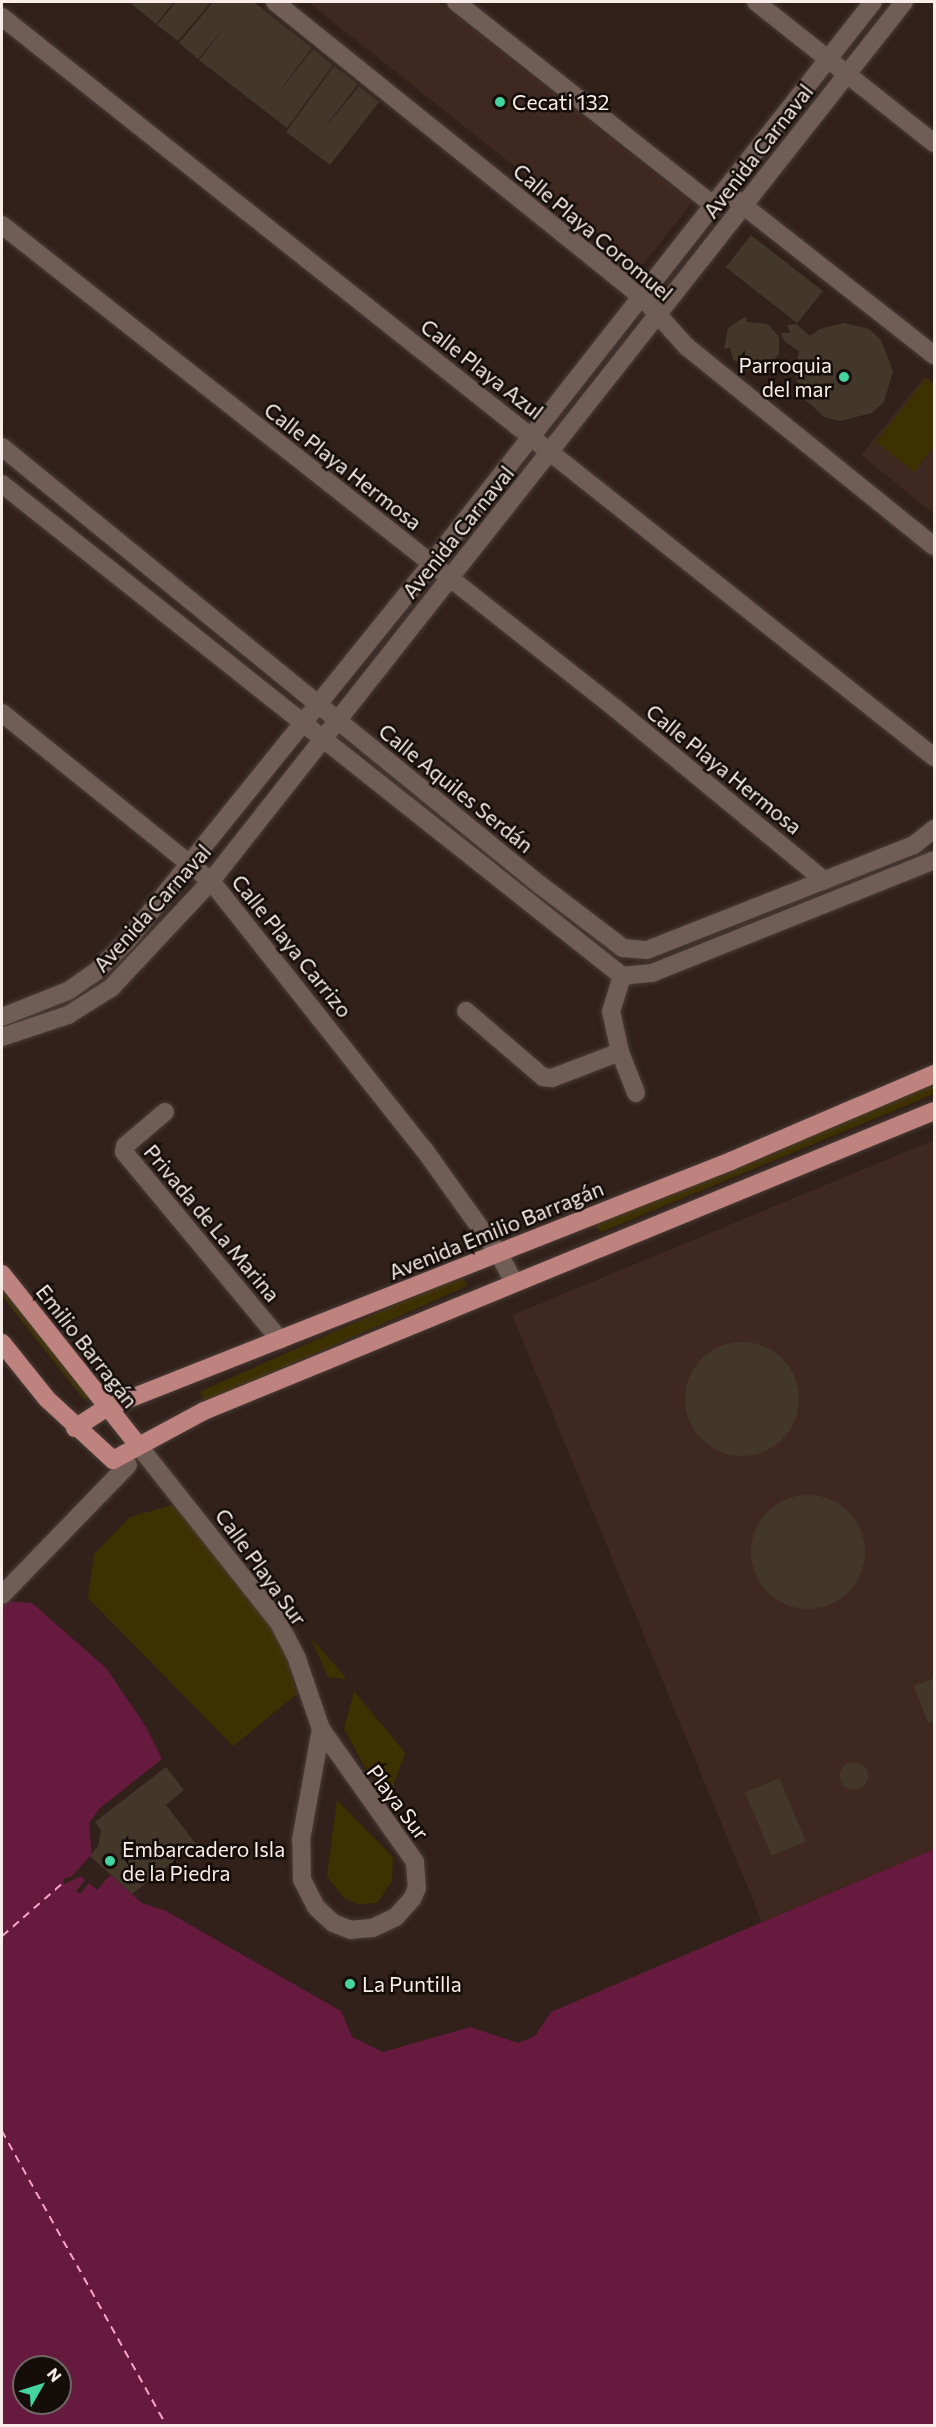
<!DOCTYPE html>
<html>
<head>
<meta charset="utf-8">
<style>
	body { margin:0 }
	#map { position:relative; width:936px; height:2427px; overflow:hidden; background:#31211a; font-family:Commissioner,sans-serif }
	div>[style] { position:absolute }
	[style*='--x'] { left:calc(var(--x)*1px); top:calc(var(--y)*1px); width:calc(var(--w)*1px); rotate:calc(var(--a)*1deg) }
	.built>* { inset:0; background:#3f281f }
	.green>* { inset:0; background:#3e3100; transform-origin:0 0 }
	.water>* { inset:0; background:#661a3e }
	.pier>* { inset:0; background:#31211a }
	.ferry>* { height:1.5px; margin-top:-0.75px; transform-origin:0; background:repeating-linear-gradient(90deg,#fea3c6 0 8px,transparent 0 14px) }
	.building>* { inset:0; background:#43372a; transform-origin:0 0 }
	.round { border-radius:50% }
	.roads { filter:drop-shadow(0 0 2px #493c37) drop-shadow(0 0 2px #493c37) }
	.minor>* { height:18px; margin:-9px; padding:0 9px; transform-origin:9px; border-radius:9px; background:#705d55 }
	.major>* { height:18px; margin:-9px; padding:0 9px; transform-origin:9px; border-radius:9px; background:#be827f }
	.dots>* { width:16px; height:16px; translate:-50% -50%; box-sizing:border-box; border:3px solid #140d0a; border-radius:50% }
	span { translate:-50% -50%; white-space:nowrap; text-align:center; line-height:1.15; -webkit-text-stroke:5px #140d0a; paint-order:stroke }
	.poi-label { font-size:21px; color:#f8ede8 }
	.left { translate:0 -50%; text-align:left }
	.right { translate:-100% -50%; text-align:right }
	.street-label { font-size:21px; color:#f8ede8 }
	.frame { position:absolute; inset:0; border:3px solid #f8ede8; pointer-events:none }
	.north { position:absolute; left:12px; top:2355px; width:60px; height:60px; box-sizing:border-box; background:#140d0a; border:2px solid #6f6763; border-radius:50%; rotate:51deg; font-size:16px; font-weight:700; line-height:24px; text-align:center; color:#f8ede8 }
	.north::after { content:''; display:block; margin:auto; width:21px; height:27px; background:#43d4a0; clip-path:polygon(50% 0,100% 100%,50% 72%,0 100%) }
</style>
</head>
<body>
<div id="map">
	<div class="built">
		<div style="clip-path:polygon(308px 2px,438px 2px,692px 203px,641px 267px)"></div>
		<div style="clip-path:polygon(925px 376px,934px 383px,934px 514px,861px 455px)"></div>
		<div style="clip-path:polygon(934px 1140px,934px 1849px,762px 1922px,512px 1315px)"></div>
	</div>
	<div class="green">
		<div style="clip-path:polygon(926px 378px,934px 385px,934px 446px,914px 472px,876px 442px)"></div>
		<div style="clip-path:polygon(934px 1081px,934px 1094px,601px 1232px,594px 1225px)"></div>
		<div style="clip-path:polygon(2px 1275px,94px 1391px,90px 1399px,83px 1399px,2px 1296px)"></div>
		<div style="left:462px;top:1275px;width:12px;height:287px;rotate:66deg"></div>
		<div style="clip-path:polygon(179px 1503px,280px 1633px,297px 1694px,233px 1746px,88px 1598px,94px 1554px,130px 1517px)"></div>
		<div style="clip-path:polygon(311px 1638px,347px 1679px,328px 1677px)"></div>
		<div style="clip-path:polygon(354px 1691px,405px 1753px,394px 1783px,395px 1806px,364px 1766px,344px 1729px)"></div>
		<div style="clip-path:polygon(337px 1800px,393px 1857px,392px 1881px,377px 1903px,358px 1904px,344px 1898px,327px 1876px)"></div>
	</div>
	<div class="water">
		<div style="clip-path:polygon(evenodd,5px 1601px,32px 1603px,106px 1668px,146px 1727px,162px 1759px,100px 1808px,89px 1823px,92px 1859px,142px 1903px,166px 1911px,341px 2011px,352px 2037px,383px 2052px,470px 2027px,518px 2043px,535px 2036px,551px 2012px,934px 1849px,934px 2425px,2px 2425px,2px 1606px,5px 1601px,24px 2367px,60px 2367px,60px 2403px,24px 2403px,24px 2367px)"></div>
	</div>
	<div class="pier">
		<div style="clip-path:polygon(90px 1856px,110px 1875px,97px 1890px,89px 1883px,80px 1894px,76px 1891px,85px 1880px,81px 1876px,64px 1884px,63px 1879px,71px 1877px)"></div>
	</div>
	<div class="ferry">
		<div style="--x:2;--y:1936;--w:82;--a:-41.1"></div>
		<div style="--x:2;--y:2131;--w:338;--a:60.8"></div>
	</div>
	<div class="building">
		<div style="clip-path:polygon(129px 2px,174px 2px,156px 24px)"></div>
		<div style="clip-path:polygon(176px 2px,211px 2px,178px 41px,157px 25px)"></div>
		<div style="clip-path:polygon(213px 2px,254px 2px,312px 48px,271px 102px,313px 49px,333px 65px,287px 128px,199px 60px,231px 20px,198px 59px,179px 43px)"></div>
		<div style="clip-path:polygon(334px 66px,358px 84px,318px 136px,359px 86px,379px 102px,330px 165px,286px 132px)"></div>
		<div style="left:751px;top:235px;width:91px;height:41px;rotate:38deg"></div>
		<div style="clip-path:polygon(746px 316px,747px 322px,768px 324px,779px 337px,779px 354px,762px 371px,746px 370px,733px 359px,730px 348px,724px 349px,728px 328px)"></div>
		<div style="clip-path:polygon(844px 323px,869px 329px,881px 340px,893px 371px,884px 402px,872px 413px,840px 421px,824px 417px,800px 395px,795px 370px,799px 351px,784px 341px,781px 333px,790px 333px,787px 325px,796px 324px,810px 336px,820px 329px)"></div>
		<div class="round" style="left:685px;top:1342px;width:114px;height:114px"></div>
		<div class="round" style="left:751px;top:1495px;width:114px;height:114px"></div>
		<div style="clip-path:polygon(934px 1678px,934px 1721px,928px 1723px,914px 1686px)"></div>
		<div class="round" style="left:840px;top:1762px;width:28px;height:28px"></div>
		<div style="clip-path:polygon(166px 1767px,184px 1790px,166px 1805px,196px 1844px,132px 1894px,90px 1856px,98px 1846px,101px 1830px,95px 1822px)"></div>
		<div style="left:779px;top:1778px;width:69px;height:37px;rotate:67deg"></div>
	</div>
	<div class="roads">
		<div class="minor">
			<div style="--x:275;--y:2;--w:469;--a:38.8"></div>
			<div style="--x:641;--y:296;--w:69;--a:48"></div>
			<div style="--x:687;--y:347;--w:317;--a:38.9"></div>
			<div style="--x:456;--y:2;--w:328;--a:38.3"></div>
			<div style="--x:756;--y:2;--w:227;--a:38.4"></div>
			<div style="--x:2;--y:17;--w:1190;--a:38.45"></div>
			<div style="--x:735;--y:199;--w:253;--a:38.1"></div>
			<div style="--x:2;--y:225;--w:780;--a:38.24"></div>
			<div style="--x:615;--y:708;--w:271;--a:39.5"></div>
			<div style="--x:2;--y:447;--w:687;--a:39.15"></div>
			<div style="--x:535;--y:881;--w:111;--a:37.3"></div>
			<div style="--x:623;--y:948;--w:24;--a:5"></div>
			<div style="--x:647;--y:950;--w:287;--a:-21.5"></div>
			<div style="--x:914;--y:845;--w:26;--a:-39"></div>
			<div style="--x:2;--y:484;--w:791;--a:38.43"></div>
			<div style="--x:622;--y:976;--w:30;--a:-6"></div>
			<div style="--x:652;--y:973;--w:304;--a:-21.8"></div>
			<div style="--x:2;--y:713;--w:268;--a:38.8"></div>
			<div style="--x:211;--y:881;--w:341;--a:51.6"></div>
			<div style="--x:423;--y:1148;--w:130;--a:54.4"></div>
			<div style="--x:499;--y:1254;--w:32;--a:62"></div>
			<div style="--x:622;--y:976;--w:37;--a:107"></div>
			<div style="--x:611;--y:1011;--w:42;--a:77.6"></div>
			<div style="--x:620;--y:1052;--w:44;--a:68.7"></div>
			<div style="--x:466;--y:1011;--w:101;--a:40.6"></div>
			<div style="--x:543;--y:1077;--w:9;--a:6"></div>
			<div style="--x:552;--y:1078;--w:73;--a:-20.9"></div>
			<div style="--x:2;--y:1017;--w:71;--a:-21.5"></div>
			<div style="--x:68;--y:991;--w:37;--a:-35"></div>
			<div style="--x:98;--y:970;--w:41;--a:-45"></div>
			<div style="--x:127;--y:941;--w:484;--a:-51.1"></div>
			<div style="--x:431;--y:564;--w:715;--a:-51.82"></div>
			<div style="--x:2;--y:1037;--w:70;--a:-18.4"></div>
			<div style="--x:68;--y:1015;--w:51;--a:-32.1"></div>
			<div style="--x:111;--y:988;--w:146;--a:-46.9"></div>
			<div style="--x:211;--y:881;--w:1119;--a:-51.75"></div>
			<div style="--x:165;--y:1112;--w:52;--a:139.6"></div>
			<div style="--x:125;--y:1146;--w:6;--a:99"></div>
			<div style="--x:124;--y:1152;--w:244;--a:50.3"></div>
			<div style="--x:138;--y:1445;--w:227;--a:51.6"></div>
			<div style="--x:279;--y:1623;--w:37;--a:63"></div>
			<div style="--x:296;--y:1656;--w:77;--a:71.1"></div>
			<div style="--x:321;--y:1729;--w:163;--a:54.7"></div>
			<div style="--x:415;--y:1862;--w:26;--a:86"></div>
			<div style="--x:417;--y:1888;--w:12;--a:114"></div>
			<div style="--x:412;--y:1899;--w:24;--a:132"></div>
			<div style="--x:396;--y:1917;--w:26;--a:155"></div>
			<div style="--x:372;--y:1928;--w:21;--a:175"></div>
			<div style="--x:351;--y:1930;--w:19;--a:-159"></div>
			<div style="--x:333;--y:1923;--w:23;--a:-137"></div>
			<div style="--x:316;--y:1907;--w:31;--a:-117"></div>
			<div style="--x:302;--y:1879;--w:39;--a:-91"></div>
			<div style="--x:301;--y:1840;--w:113;--a:-79.8"></div>
			<div style="--x:2;--y:1595;--w:181;--a:-45.9"></div>
		</div>
		<div class="major">
			<div style="--x:2;--y:1274;--w:218;--a:51.5"></div>
			<div style="--x:2;--y:1343;--w:72;--a:51.2"></div>
			<div style="--x:47;--y:1399;--w:90;--a:42.7"></div>
			<div style="--x:113;--y:1460;--w:103;--a:-28.3"></div>
			<div style="--x:204;--y:1411;--w:789;--a:-22.34"></div>
			<div style="--x:75;--y:1428;--w:37;--a:-33"></div>
			<div style="--x:106;--y:1408;--w:672;--a:-21.56"></div>
			<div style="--x:731;--y:1161;--w:221;--a:-23.2"></div>
		</div>
	</div>
	<div class="dots">
		<div style="left:500px;top:102px;background:#43d4a0"></div>
		<div style="left:844px;top:377px;background:#43d4a0"></div>
		<div style="left:110px;top:1861px;background:#43d4a0"></div>
		<div style="left:350px;top:1984px;background:#43d4a0"></div>
	</div>
	<div class="poi-label">
		<span class="left" style="left:512px;top:102px">Cecati 132</span>
		<span class="right" style="left:832px;top:377px">Parroquia<br>del mar</span>
		<span class="left" style="left:122px;top:1861px">Embarcadero Isla<br>de la Piedra</span>
		<span class="left" style="left:362px;top:1984px">La Puntilla</span>
	</div>
	<div class="street-label">
		<span style="left:758px;top:151px;rotate:-52deg">Avenida Carnaval</span>
		<span style="left:593px;top:232px;rotate:40deg">Calle Playa Coromuel</span>
		<span style="left:482px;top:369px;rotate:38deg">Calle Playa Azul</span>
		<span style="left:343px;top:466px;rotate:38deg">Calle Playa Hermosa</span>
		<span style="left:458px;top:532px;rotate:-51deg">Avenida Carnaval</span>
		<span style="left:724px;top:769px;rotate:39deg">Calle Playa Hermosa</span>
		<span style="left:456px;top:788px;rotate:39deg">Calle Aquiles Serdán</span>
		<span style="left:152px;top:908px;rotate:-48deg">Avenida Carnaval</span>
		<span style="left:292px;top:946px;rotate:51deg">Calle Playa Carrizo</span>
		<span style="left:212px;top:1223px;rotate:50deg">Privada de La Marina</span>
		<span style="left:496px;top:1230px;rotate:-22deg">Avenida Emilio Barragán</span>
		<span style="left:87px;top:1346px;rotate:52deg">Emilio Barragán</span>
		<span style="left:261px;top:1567px;rotate:54deg">Calle Playa Sur</span>
		<span style="left:398px;top:1802px;rotate:53deg">Playa Sur</span>
	</div>
	<div class="frame"></div>
	<div class="north">N</div>
</div>
</body>
</html>
